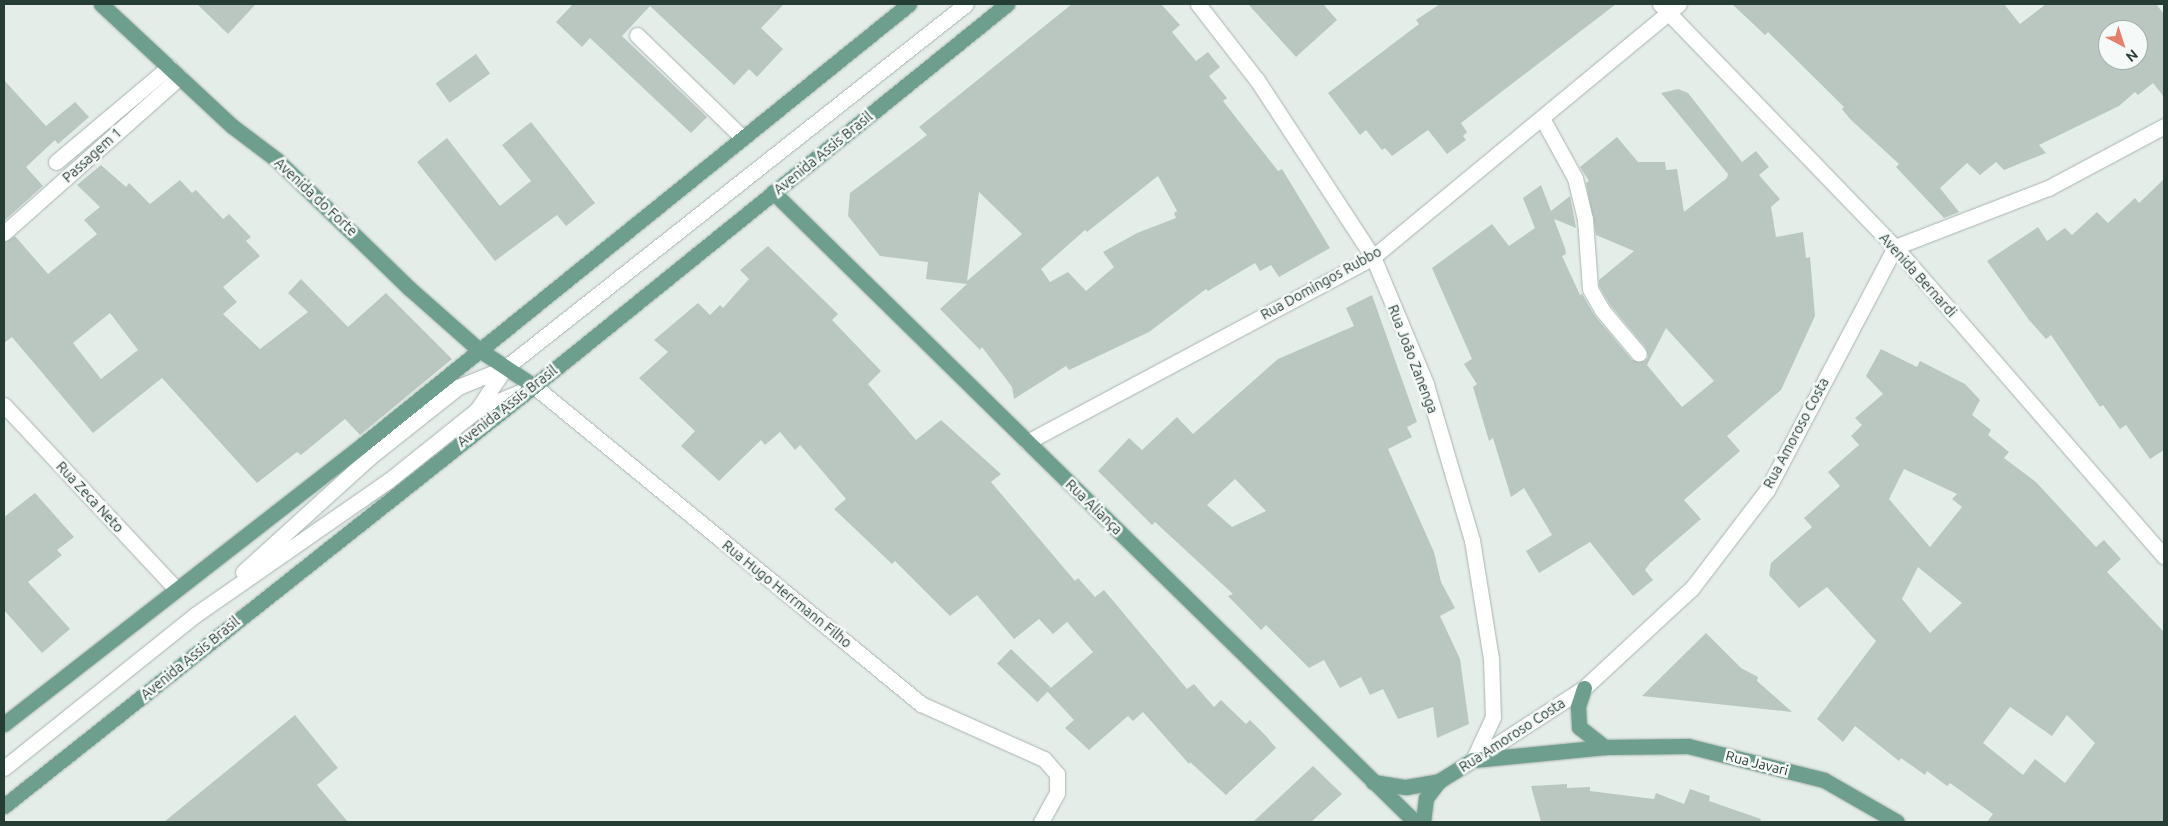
<!DOCTYPE html>
<html>
<head>
<meta charset="utf-8">
<style>
	body { margin:0 }
	#map { position:relative; width:2168px; height:826px; overflow:hidden; background:#e5ede9; font-family:Ubuntu,sans-serif }
	div>[style] { position:absolute }
	[style*='--x'] { left:calc(var(--x)*1px); top:calc(var(--y)*1px); width:calc(var(--w)*1px); rotate:calc(var(--a)*1deg) }
	.building>* { inset:0; background:#bac7c1; transform-origin:0 0 }
	.roads { filter:drop-shadow(0 0 1px #a8b5af) drop-shadow(0 0 1px #a8b5af) }
	.minor>* { height:15px; margin:-7.5px; padding:0 7.5px; transform-origin:7.5px; border-radius:7.5px; background:#fff }
	.major>* { height:15px; margin:-7.5px; padding:0 7.5px; transform-origin:7.5px; border-radius:7.5px; background:#6e9e8e }
	span { translate:-50% -50%; white-space:nowrap; text-align:center; line-height:1.15; -webkit-text-stroke:5px #f5f9f7; paint-order:stroke }
	.street-label { font-size:14px; color:#263d35 }
	.frame { position:absolute; inset:0; border:5px solid #263d35; pointer-events:none }
	.north { position:absolute; left:2098px; top:20px; width:50px; height:50px; box-sizing:border-box; background:#f5f9f7; border:1px solid #a2aea9; border-radius:50%; rotate:140deg; font-size:14px; font-weight:700; line-height:20px; text-align:center; color:#263d35 }
	.north::after { content:''; display:block; margin:auto; width:18px; height:22px; background:#e4806b; clip-path:polygon(50% 0,100% 100%,50% 72%,0 100%) }
</style>
</head>
<body>
<div id="map">
	<div class="building">
		<div style="clip-path:polygon(197px 4px,256px 4px,228px 34px)"></div>
		<div style="clip-path:polygon(573px 4px,784px 4px,761px 28px,783px 49px,757px 77px,749px 69px,734px 85px,650px 6px,622px 36px,707px 117px,691px 133px,590px 38px,582px 47px,556px 22px)"></div>
		<div style="clip-path:polygon(evenodd,1072px 4px,1161px 4px,1180px 25px,1172px 32px,1196px 61px,1208px 52px,1220px 67px,1209px 76px,1227px 98px,1223px 101px,1278px 171px,1282px 169px,1330px 248px,1279px 277px,1271px 265px,1260px 271px,1255px 263px,1208px 291px,1206px 289px,1149px 332px,1069px 370px,1066px 366px,1014px 399px,1012px 387px,982px 347px,980px 350px,940px 309px,967px 284px,926px 279px,928px 262px,880px 256px,848px 216px,850px 193px,927px 135px,919px 127px,1072px 4px,1158px 176px,1177px 211px,1174px 213px,1176px 218px,1137px 233px,1103px 252px,1114px 267px,1086px 291px,1068px 272px,1050px 282px,1041px 269px,1085px 230px,1087px 232px,1158px 176px,1072px 4px,979px 192px,1022px 234px,967px 281px,979px 192px)"></div>
		<div style="clip-path:polygon(1248px 4px,1323px 4px,1337px 20px,1296px 57px)"></div>
		<div style="clip-path:polygon(1440px 4px,1616px 4px,1461px 123px,1467px 132px,1463px 136px,1466px 140px,1447px 154px,1428px 130px,1392px 156px,1385px 148px,1382px 150px,1366px 130px,1360px 135px,1328px 93px,1419px 24px,1416px 20px)"></div>
		<div style="clip-path:polygon(evenodd,1732px 4px,2004px 4px,2020px 24px,2046px 4px,2156px 4px,2164px 14px,2164px 97px,2153px 83px,2138px 95px,2135px 92px,2119px 106px,2039px 145px,2046px 153px,2004px 170px,1996px 162px,1980px 175px,1967px 163px,1940px 188px,1959px 212px,1944px 218px,1896px 167px,1899px 164px,1850px 119px,1842px 109px,1844px 107px,1768px 32px,1765px 35px,1732px 4px,2108px 30px,2138px 30px,2138px 60px,2108px 60px,2108px 30px)"></div>
		<div style="left:476px;top:54px;width:24px;height:50px;rotate:54deg"></div>
		<div style="clip-path:polygon(4px 80px,46px 126px,75px 102px,89px 117px,58px 144px,55px 140px,26px 167px,43px 186px,4px 221px)"></div>
		<div style="clip-path:polygon(evenodd,1678px 89px,1688px 93px,1742px 162px,1756px 151px,1769px 167px,1759px 175px,1780px 199px,1771px 207px,1776px 237px,1803px 232px,1806px 258px,1810px 257px,1815px 316px,1781px 390px,1727px 436px,1740px 451px,1684px 500px,1701px 519px,1650px 563px,1645px 570px,1653px 580px,1633px 596px,1590px 542px,1539px 573px,1526px 551px,1552px 535px,1524px 488px,1511px 497px,1493px 438px,1489px 441px,1473px 387px,1477px 384px,1464px 364px,1472px 359px,1432px 268px,1492px 224px,1509px 246px,1535px 228px,1523px 198px,1541px 185px,1551px 211px,1570px 196px,1576px 228px,1554px 219px,1565px 248px,1566px 254px,1562px 256px,1580px 295px,1582px 294px,1595px 316px,1632px 360px,1645px 361px,1648px 357px,1646px 348px,1610px 305px,1599px 286px,1599px 280px,1634px 251px,1596px 235px,1586px 183px,1589px 181px,1580px 167px,1617px 137px,1638px 162px,1665px 162px,1666px 170px,1677px 169px,1684px 212px,1727px 178px,1728px 174px,1661px 93px,1678px 89px,1666px 328px,1714px 381px,1682px 407px,1647px 365px,1666px 328px)"></div>
		<div style="clip-path:polygon(531px 122px,595px 203px,566px 226px,557px 215px,495px 261px,417px 162px,447px 138px,500px 206px,531px 181px,502px 145px)"></div>
		<div style="clip-path:polygon(evenodd,101px 165px,126px 187px,129px 183px,150px 204px,180px 180px,192px 193px,196px 190px,223px 219px,229px 214px,251px 237px,246px 241px,260px 256px,223px 287px,237px 302px,223px 314px,260px 349px,308px 312px,288px 293px,301px 279px,348px 327px,386px 293px,452px 359px,360px 435px,345px 419px,301px 455px,297px 452px,257px 483px,162px 378px,93px 433px,12px 337px,4px 343px,4px 242px,15px 236px,48px 274px,97px 234px,84px 220px,100px 207px,77px 185px,101px 165px,110px 313px,138px 350px,101px 379px,73px 343px,110px 313px)"></div>
		<div style="clip-path:polygon(2164px 179px,2164px 450px,2150px 459px,2126px 425px,2120px 429px,2103px 405px,2100px 407px,2051px 335px,2046px 339px,2029px 320px,1987px 261px,2038px 227px,2047px 241px,2065px 228px,2072px 235px,2097px 212px,2108px 223px,2135px 198px,2139px 203px)"></div>
		<div style="clip-path:polygon(768px 246px,838px 314px,832px 320px,881px 371px,868px 384px,916px 440px,941px 420px,1001px 474px,991px 482px,1075px 581px,1078px 578px,1095px 597px,1104px 590px,1187px 689px,1194px 684px,1214px 707px,1221px 700px,1246px 724px,1250px 720px,1266px 736px,1276px 748px,1226px 795px,1190px 762px,1189px 764px,1143px 712px,1133px 721px,1128px 716px,1089px 750px,1065px 728px,1074px 720px,1047px 691px,1093px 652px,1067px 622px,1053px 634px,1039px 619px,1014px 639px,977px 595px,950px 616px,895px 561px,892px 564px,834px 509px,846px 499px,800px 445px,795px 450px,780px 432px,765px 445px,761px 440px,719px 481px,681px 446px,695px 431px,639px 378px,668px 352px,654px 340px,698px 303px,710px 315px,720px 305px,723px 308px,749px 279px,740px 270px)"></div>
		<div style="clip-path:polygon(evenodd,1372px 295px,1417px 422px,1407px 427px,1412px 437px,1388px 449px,1434px 552px,1441px 582px,1455px 608px,1440px 616px,1460px 659px,1469px 724px,1437px 738px,1433px 707px,1398px 719px,1383px 689px,1370px 695px,1361px 677px,1340px 688px,1324px 660px,1309px 668px,1266px 625px,1261px 630px,1228px 596px,1233px 594px,1155px 522px,1152px 525px,1098px 471px,1129px 438px,1142px 450px,1177px 417px,1193px 434px,1278px 359px,1354px 326px,1346px 308px,1372px 295px,1235px 479px,1266px 511px,1232px 527px,1207px 505px,1235px 479px)"></div>
		<div style="clip-path:polygon(evenodd,1881px 349px,1917px 367px,1920px 361px,1965px 384px,1980px 400px,1972px 415px,1991px 430px,1988px 435px,2009px 452px,2004px 458px,2036px 482px,2096px 547px,2104px 540px,2121px 559px,2107px 572px,2164px 632px,2164px 822px,1987px 822px,1993px 814px,1950px 783px,1947px 786px,1927px 771px,1925px 775px,1901px 758px,1899px 761px,1855px 726px,1843px 742px,1817px 719px,1876px 641px,1827px 587px,1799px 608px,1769px 575px,1771px 563px,1812px 527px,1804px 518px,1840px 486px,1828px 472px,1859px 445px,1851px 436px,1862px 425px,1855px 418px,1883px 394px,1866px 376px,1881px 349px,1904px 469px,1957px 494px,1952px 499px,1962px 507px,1930px 547px,1889px 499px,1904px 469px,1881px 349px,1918px 567px,1962px 603px,1930px 633px,1902px 599px,1918px 567px,1881px 349px,2010px 707px,2052px 736px,2067px 715px,2095px 743px,2065px 783px,2035px 759px,2023px 775px,1983px 743px,2010px 707px)"></div>
		<div style="clip-path:polygon(35px 493px,74px 537px,57px 550px,62px 555px,28px 582px,70px 629px,42px 653px,4px 610px,4px 517px)"></div>
		<div style="clip-path:polygon(1706px 633px,1741px 668px,1758px 677px,1757px 681px,1792px 712px,1642px 696px)"></div>
		<div style="left:1011px;top:649px;width:56px;height:20px;rotate:44deg"></div>
		<div style="clip-path:polygon(295px 715px,338px 768px,317px 785px,348px 822px,164px 822px)"></div>
		<div style="clip-path:polygon(1313px 766px,1342px 794px,1311px 822px,1253px 822px)"></div>
		<div style="clip-path:polygon(1567px 784px,1567px 788px,1590px 787px,1590px 791px,1654px 799px,1656px 793px,1684px 804px,1690px 789px,1710px 796px,1709px 801px,1761px 819px,1760px 822px,1541px 822px,1531px 786px)"></div>
	</div>
	<div class="roads">
		<div class="minor">
			<div style="--x:1198;--y:4;--w:96;--a:52.2"></div>
			<div style="--x:1257;--y:80;--w:212;--a:56.8"></div>
			<div style="--x:1373;--y:257;--w:138;--a:67.3"></div>
			<div style="--x:1426;--y:384;--w:163;--a:73.6"></div>
			<div style="--x:1472;--y:540;--w:120;--a:80.9"></div>
			<div style="--x:1491;--y:658;--w:59;--a:88.1"></div>
			<div style="--x:1493;--y:717;--w:47;--a:114.9"></div>
			<div style="--x:1660;--y:4;--w:338;--a:46"></div>
			<div style="--x:1895;--y:247;--w:410;--a:49"></div>
			<div style="--x:637;--y:35;--w:146;--a:44.2"></div>
			<div style="--x:1542;--y:118;--w:68;--a:61.2"></div>
			<div style="--x:1575;--y:178;--w:42;--a:76.3"></div>
			<div style="--x:1585;--y:219;--w:70;--a:85.9"></div>
			<div style="--x:1590;--y:289;--w:24;--a:60"></div>
			<div style="--x:1602;--y:310;--w:57;--a:49.9"></div>
			<div style="--x:56;--y:162;--w:148;--a:-40.1"></div>
			<div style="--x:4;--y:233;--w:235;--a:-41.6"></div>
			<div style="--x:4;--y:405;--w:252;--a:46.9"></div>
			<div style="--x:477;--y:410;--w:50;--a:-56.3"></div>
			<div style="--x:1027;--y:442;--w:392;--a:-28.1"></div>
			<div style="--x:1373;--y:257;--w:397;--a:-39.6"></div>
			<div style="--x:243;--y:572;--w:171;--a:-42.2"></div>
			<div style="--x:370;--y:457;--w:112;--a:-38.5"></div>
			<div style="--x:458;--y:387;--w:51;--a:-22"></div>
			<div style="--x:505;--y:368;--w:587;--a:-38.29"></div>
			<div style="--x:1473;--y:760;--w:132;--a:-33"></div>
			<div style="--x:1584;--y:688;--w:147;--a:-42.8"></div>
			<div style="--x:1692;--y:588;--w:123;--a:-52.6"></div>
			<div style="--x:1767;--y:490;--w:275;--a:-62.2"></div>
			<div style="--x:1895;--y:247;--w:164;--a:-21.1"></div>
			<div style="--x:2048;--y:188;--w:132;--a:-28.1"></div>
			<div style="--x:4;--y:768;--w:245;--a:-38.7"></div>
			<div style="--x:195;--y:615;--w:235;--a:-34.8"></div>
			<div style="--x:388;--y:481;--w:114;--a:-38.6"></div>
			<div style="--x:477;--y:410;--w:62;--a:-22.8"></div>
			<div style="--x:534;--y:386;--w:501;--a:39.41"></div>
			<div style="--x:921;--y:704;--w:135;--a:24.1"></div>
			<div style="--x:1044;--y:759;--w:20;--a:49"></div>
			<div style="--x:1057;--y:774;--w:19;--a:90"></div>
			<div style="--x:1057;--y:793;--w:33;--a:119"></div>
		</div>
		<div class="major">
			<div style="--x:101;--y:4;--w:179;--a:43"></div>
			<div style="--x:232;--y:126;--w:56;--a:37.1"></div>
			<div style="--x:277;--y:160;--w:184;--a:44.1"></div>
			<div style="--x:409;--y:288;--w:92;--a:41.5"></div>
			<div style="--x:478;--y:349;--w:67;--a:33.5"></div>
			<div style="--x:773;--y:192;--w:899;--a:44.46"></div>
			<div style="--x:1584;--y:688;--w:20;--a:108"></div>
			<div style="--x:1578;--y:707;--w:20;--a:87"></div>
			<div style="--x:1579;--y:727;--w:33;--a:38"></div>
			<div style="--x:4;--y:724;--w:452;--a:-37.9"></div>
			<div style="--x:361;--y:446;--w:704;--a:-38.89"></div>
			<div style="--x:1373;--y:782;--w:33;--a:9"></div>
			<div style="--x:1406;--y:787;--w:34;--a:-10"></div>
			<div style="--x:4;--y:806;--w:676;--a:-38.4"></div>
			<div style="--x:534;--y:386;--w:608;--a:-38.92"></div>
			<div style="--x:1423;--y:822;--w:24;--a:-83"></div>
			<div style="--x:1426;--y:798;--w:21;--a:-53"></div>
			<div style="--x:1439;--y:781;--w:40;--a:-32"></div>
			<div style="--x:1473;--y:760;--w:133;--a:-5.6"></div>
			<div style="--x:1605;--y:747;--w:83;--a:-0.7"></div>
			<div style="--x:1688;--y:746;--w:140;--a:14"></div>
			<div style="--x:1824;--y:780;--w:84;--a:29.9"></div>
		</div>
	</div>
	<div class="street-label">
		<span style="left:823px;top:153px;rotate:-39deg">Avenida Assis Brasil</span>
		<span style="left:92px;top:155px;rotate:-42deg">Passagem 1</span>
		<span style="left:316px;top:197px;rotate:43deg">Avenida do Forte</span>
		<span style="left:1918px;top:275px;rotate:48deg">Avenida Bernardi</span>
		<span style="left:1321px;top:283px;rotate:-29deg">Rua Domingos Rubbo</span>
		<span style="left:1413px;top:359px;rotate:69deg">Rua João Zanenga</span>
		<span style="left:507px;top:406px;rotate:-38deg">Avenida Assis Brasil</span>
		<span style="left:1796px;top:433px;rotate:-62deg">Rua Amoroso Costa</span>
		<span style="left:90px;top:497px;rotate:47deg">Rua Zeca Neto</span>
		<span style="left:1094px;top:507px;rotate:44deg">Rua Aliança</span>
		<span style="left:787px;top:594px;rotate:39deg">Rua Hugo Herrmann Filho</span>
		<span style="left:190px;top:658px;rotate:-39deg">Avenida Assis Brasil</span>
		<span style="left:1512px;top:735px;rotate:-33deg">Rua Amoroso Costa</span>
		<span style="left:1757px;top:763px;rotate:14deg">Rua Javari</span>
	</div>
	<div class="frame"></div>
	<div class="north">N</div>
</div>
</body>
</html>
